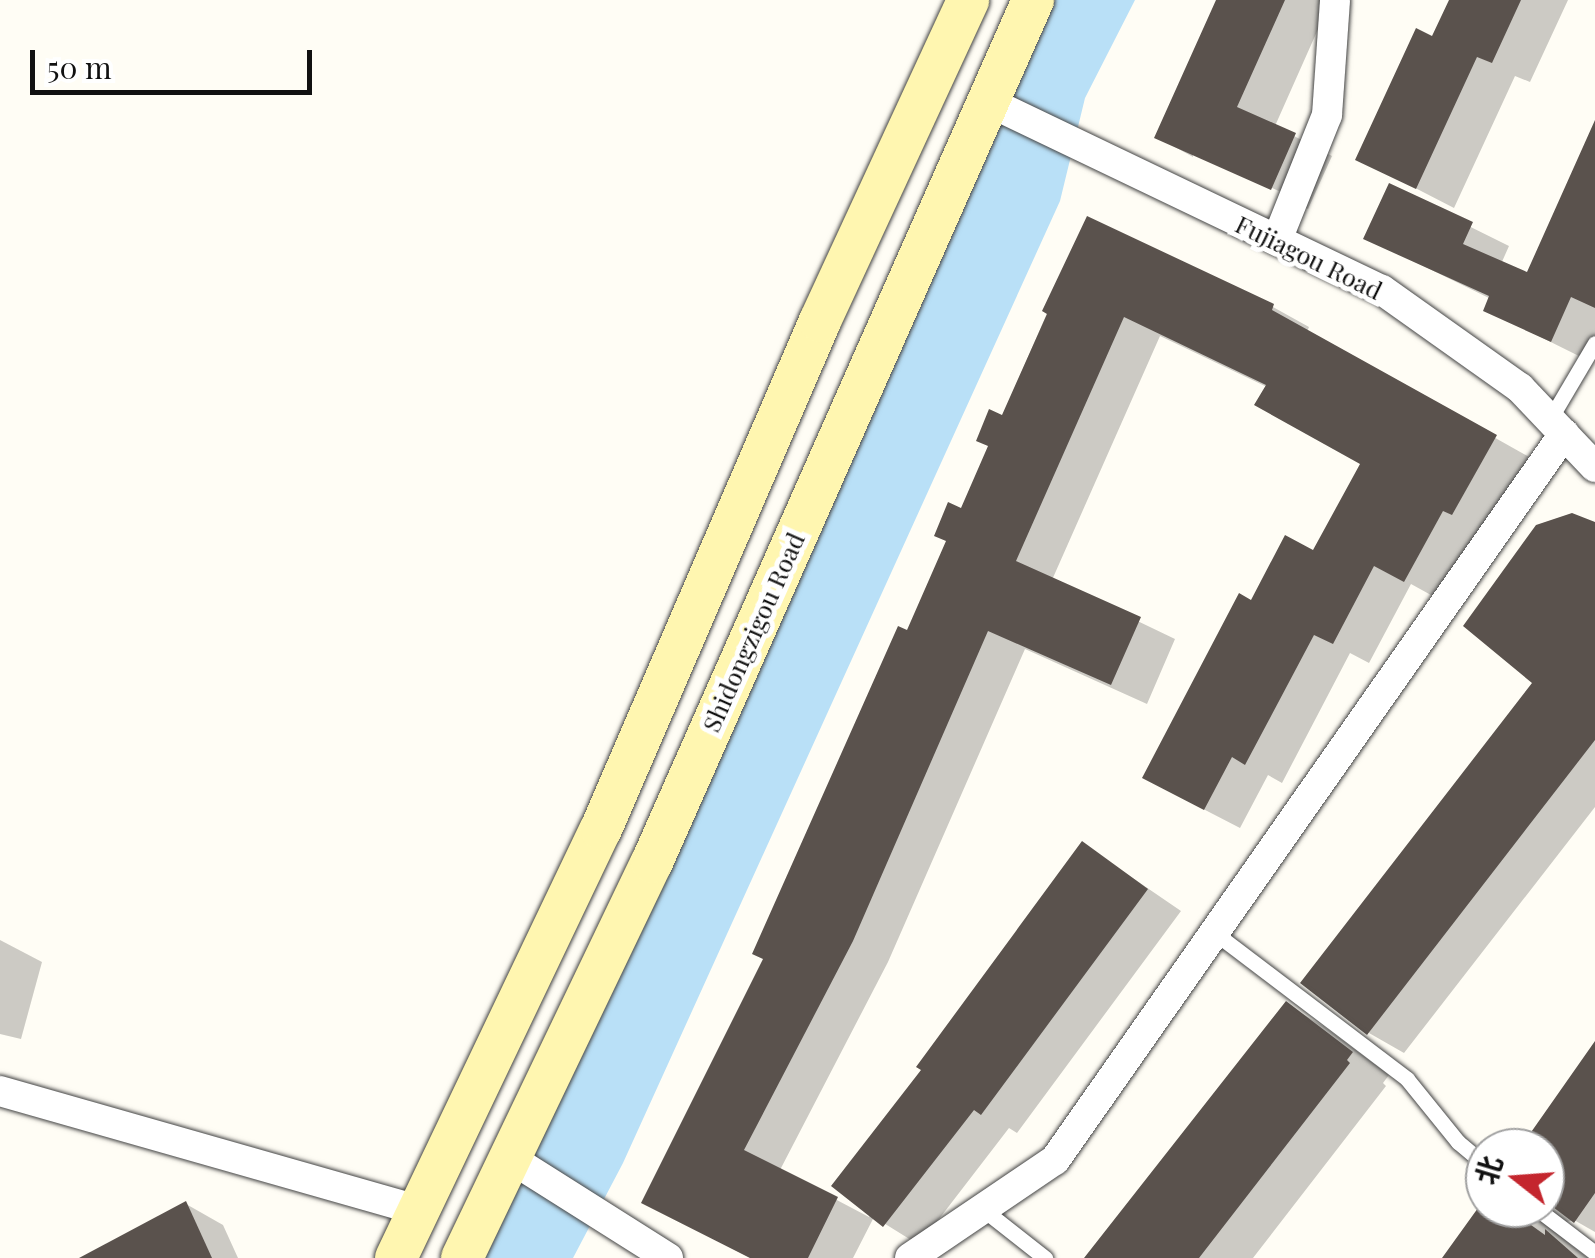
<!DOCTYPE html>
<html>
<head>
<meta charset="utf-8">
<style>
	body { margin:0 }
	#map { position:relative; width:1595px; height:1258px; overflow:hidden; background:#fffdf5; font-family:"Playfair Display","Noto Sans SC",serif }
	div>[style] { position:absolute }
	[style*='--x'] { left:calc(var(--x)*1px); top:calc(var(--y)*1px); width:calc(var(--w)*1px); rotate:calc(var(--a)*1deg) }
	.water>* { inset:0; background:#b9e0f7 }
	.shadow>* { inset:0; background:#0003 }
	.building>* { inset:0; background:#5a524d }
	.roads { filter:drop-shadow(0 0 2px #444) drop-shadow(0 0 2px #444) }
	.service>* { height:15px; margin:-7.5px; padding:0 7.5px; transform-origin:7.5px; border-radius:7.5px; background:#fff }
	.minor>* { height:30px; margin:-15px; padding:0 15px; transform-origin:15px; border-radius:15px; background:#fff }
	.secondary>* { height:42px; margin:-21px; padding:0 21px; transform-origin:21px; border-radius:21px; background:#fff6b0 }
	span { translate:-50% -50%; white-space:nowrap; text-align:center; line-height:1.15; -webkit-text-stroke:10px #fff; paint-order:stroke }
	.street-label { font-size:25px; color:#111 }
	.north { position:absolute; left:1465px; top:1128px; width:100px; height:100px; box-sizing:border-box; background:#fff; border:2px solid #a0a0a0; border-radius:50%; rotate:287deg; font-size:28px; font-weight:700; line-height:40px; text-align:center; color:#111 }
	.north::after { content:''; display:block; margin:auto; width:35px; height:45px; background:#c4262e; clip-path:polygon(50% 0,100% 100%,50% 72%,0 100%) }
	.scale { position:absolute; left:30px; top:50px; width:282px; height:45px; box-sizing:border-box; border:5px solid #111; border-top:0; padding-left:12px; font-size:30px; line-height:35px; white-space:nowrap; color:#111; -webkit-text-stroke:8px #fff; paint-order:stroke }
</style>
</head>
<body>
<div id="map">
	<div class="water">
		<div style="clip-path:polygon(1055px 0,1135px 0,1085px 98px,1060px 201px,623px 1163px,573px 1258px,483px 1258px)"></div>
	</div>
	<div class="shadow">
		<div style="clip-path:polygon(1218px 0,1331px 0,1275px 126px,1332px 156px,1308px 209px,1281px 197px,1283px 193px,1193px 152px,1193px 157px,1157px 137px)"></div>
		<div style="clip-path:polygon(1452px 0,1568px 0,1530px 82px,1515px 76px,1454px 208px,1359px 159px,1433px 39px)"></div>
		<div style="clip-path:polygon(1595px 126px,1595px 346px,1589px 361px,1486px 310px,1491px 299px,1366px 238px,1390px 187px,1509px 246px,1501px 264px,1529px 276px)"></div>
		<div style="clip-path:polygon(1088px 219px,1273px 307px,1309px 327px,1307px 332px,1531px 458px,1440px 600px,1411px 584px,1369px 663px,1350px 653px,1282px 783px,1268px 775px,1240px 828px,1180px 797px,1252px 603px,1314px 553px,1363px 464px,1267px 387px,1160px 336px,1052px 580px,1175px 639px,1147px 704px,1025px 649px,888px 962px,780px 1170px,869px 1217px,924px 1070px,1083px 844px,1181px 911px,1017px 1133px,1009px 1128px,919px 1245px,874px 1217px,853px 1258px,750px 1258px,645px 1202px,766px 959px)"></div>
		<div style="clip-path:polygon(1571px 516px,1595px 525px,1595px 807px,1404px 1053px,1369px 1033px,1535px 682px,1537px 527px)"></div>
		<div style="clip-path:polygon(0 940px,42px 962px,21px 1039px,0 1034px)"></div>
		<div style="clip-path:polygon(1286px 1004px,1323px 1026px,1389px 1075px,1383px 1083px,1386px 1086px,1253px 1258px,1087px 1258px)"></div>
		<div style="clip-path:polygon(1595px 1046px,1595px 1232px,1574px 1220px,1563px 1223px,1565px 1240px,1588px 1258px,1445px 1258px,1485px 1202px,1485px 1208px,1545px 1208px,1545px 1148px,1523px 1148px)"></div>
		<div style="clip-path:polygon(186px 1204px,223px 1225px,238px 1258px,90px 1258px)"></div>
	</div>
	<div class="building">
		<div style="clip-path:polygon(1216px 0,1285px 0,1237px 107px,1296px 133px,1271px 190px,1154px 138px)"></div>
		<div style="clip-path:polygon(1449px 0,1521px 0,1492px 63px,1477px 57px,1416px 189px,1355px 160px,1416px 28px,1432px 36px)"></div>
		<div style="clip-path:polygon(1595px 120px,1595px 308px,1571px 297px,1551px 342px,1483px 311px,1489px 296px,1363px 239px,1389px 183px,1473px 222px,1463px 244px,1527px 272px)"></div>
		<div style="clip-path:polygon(1087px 216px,1274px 304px,1272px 310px,1497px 435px,1452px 515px,1443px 511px,1404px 582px,1374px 566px,1333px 644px,1314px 635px,1245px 765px,1232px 757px,1204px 810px,1142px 778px,1239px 593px,1251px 600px,1285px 535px,1313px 550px,1360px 464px,1254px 405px,1266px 385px,1124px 317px,1016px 561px,1141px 617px,1111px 685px,988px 631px,853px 941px,744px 1150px,838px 1197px,808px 1258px,750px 1258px,641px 1203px,763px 959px,752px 954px,898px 626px,907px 630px,946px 541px,934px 536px,948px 502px,961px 508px,988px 446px,976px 441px,989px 409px,1002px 415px,1047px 314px,1042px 311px)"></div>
		<div style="clip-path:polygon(1572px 513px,1595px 522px,1595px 740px,1367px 1035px,1300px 983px,1532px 683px,1463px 626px,1536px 525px)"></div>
		<div style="clip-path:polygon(1082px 841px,1148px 889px,981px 1115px,974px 1110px,883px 1227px,831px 1186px,921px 1070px,916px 1067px)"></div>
		<div style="clip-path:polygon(1286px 1001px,1353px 1052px,1347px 1060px,1350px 1063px,1199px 1258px,1084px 1258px)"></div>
		<div style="clip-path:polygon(1595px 1041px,1595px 1193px,1574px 1223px,1545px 1201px,1545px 1148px,1520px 1148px)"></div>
		<div style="clip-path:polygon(186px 1201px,212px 1258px,79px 1258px)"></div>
		<div style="clip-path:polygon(1478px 1208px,1507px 1208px,1545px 1235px,1545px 1229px,1578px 1258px,1442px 1258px)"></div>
	</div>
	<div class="roads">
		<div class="service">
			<div style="--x:1550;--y:419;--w:88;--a:-59.4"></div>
			<div style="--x:1215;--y:933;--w:241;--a:37.2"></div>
			<div style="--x:1407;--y:1079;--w:81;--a:51"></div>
			<div style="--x:1458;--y:1142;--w:35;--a:40"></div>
			<div style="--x:1536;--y:1208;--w:74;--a:37.3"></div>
			<div style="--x:984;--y:1210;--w:78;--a:38.2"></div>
		</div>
		<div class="minor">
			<div style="--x:987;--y:101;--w:438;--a:25.6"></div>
			<div style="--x:1382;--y:290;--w:169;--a:35.4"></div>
			<div style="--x:1520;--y:388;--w:109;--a:46.5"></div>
			<div style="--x:1277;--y:240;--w:135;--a:-68.2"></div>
			<div style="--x:1327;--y:115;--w:115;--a:-86"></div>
			<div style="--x:0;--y:1091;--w:436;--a:15.9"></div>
			<div style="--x:510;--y:1158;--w:187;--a:32.3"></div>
			<div style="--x:910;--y:1258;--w:175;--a:-34.1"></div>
			<div style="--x:1055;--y:1160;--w:887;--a:-54.97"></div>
		</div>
		<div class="secondary">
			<div style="--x:396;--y:1258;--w:475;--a:-64.5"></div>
			<div style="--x:601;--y:829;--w:553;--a:-66.68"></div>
			<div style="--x:820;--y:321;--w:353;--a:-65.2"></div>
			<div style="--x:462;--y:1258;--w:439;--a:-64.4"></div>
			<div style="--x:652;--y:862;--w:942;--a:-66.15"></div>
		</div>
	</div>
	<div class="street-label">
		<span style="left:1309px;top:257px;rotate:26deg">Fujiagou Road</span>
		<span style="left:753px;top:632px;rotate:-66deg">Shidongzigou Road</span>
	</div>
	<div class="north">北</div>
	<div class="scale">50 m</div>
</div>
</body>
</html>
